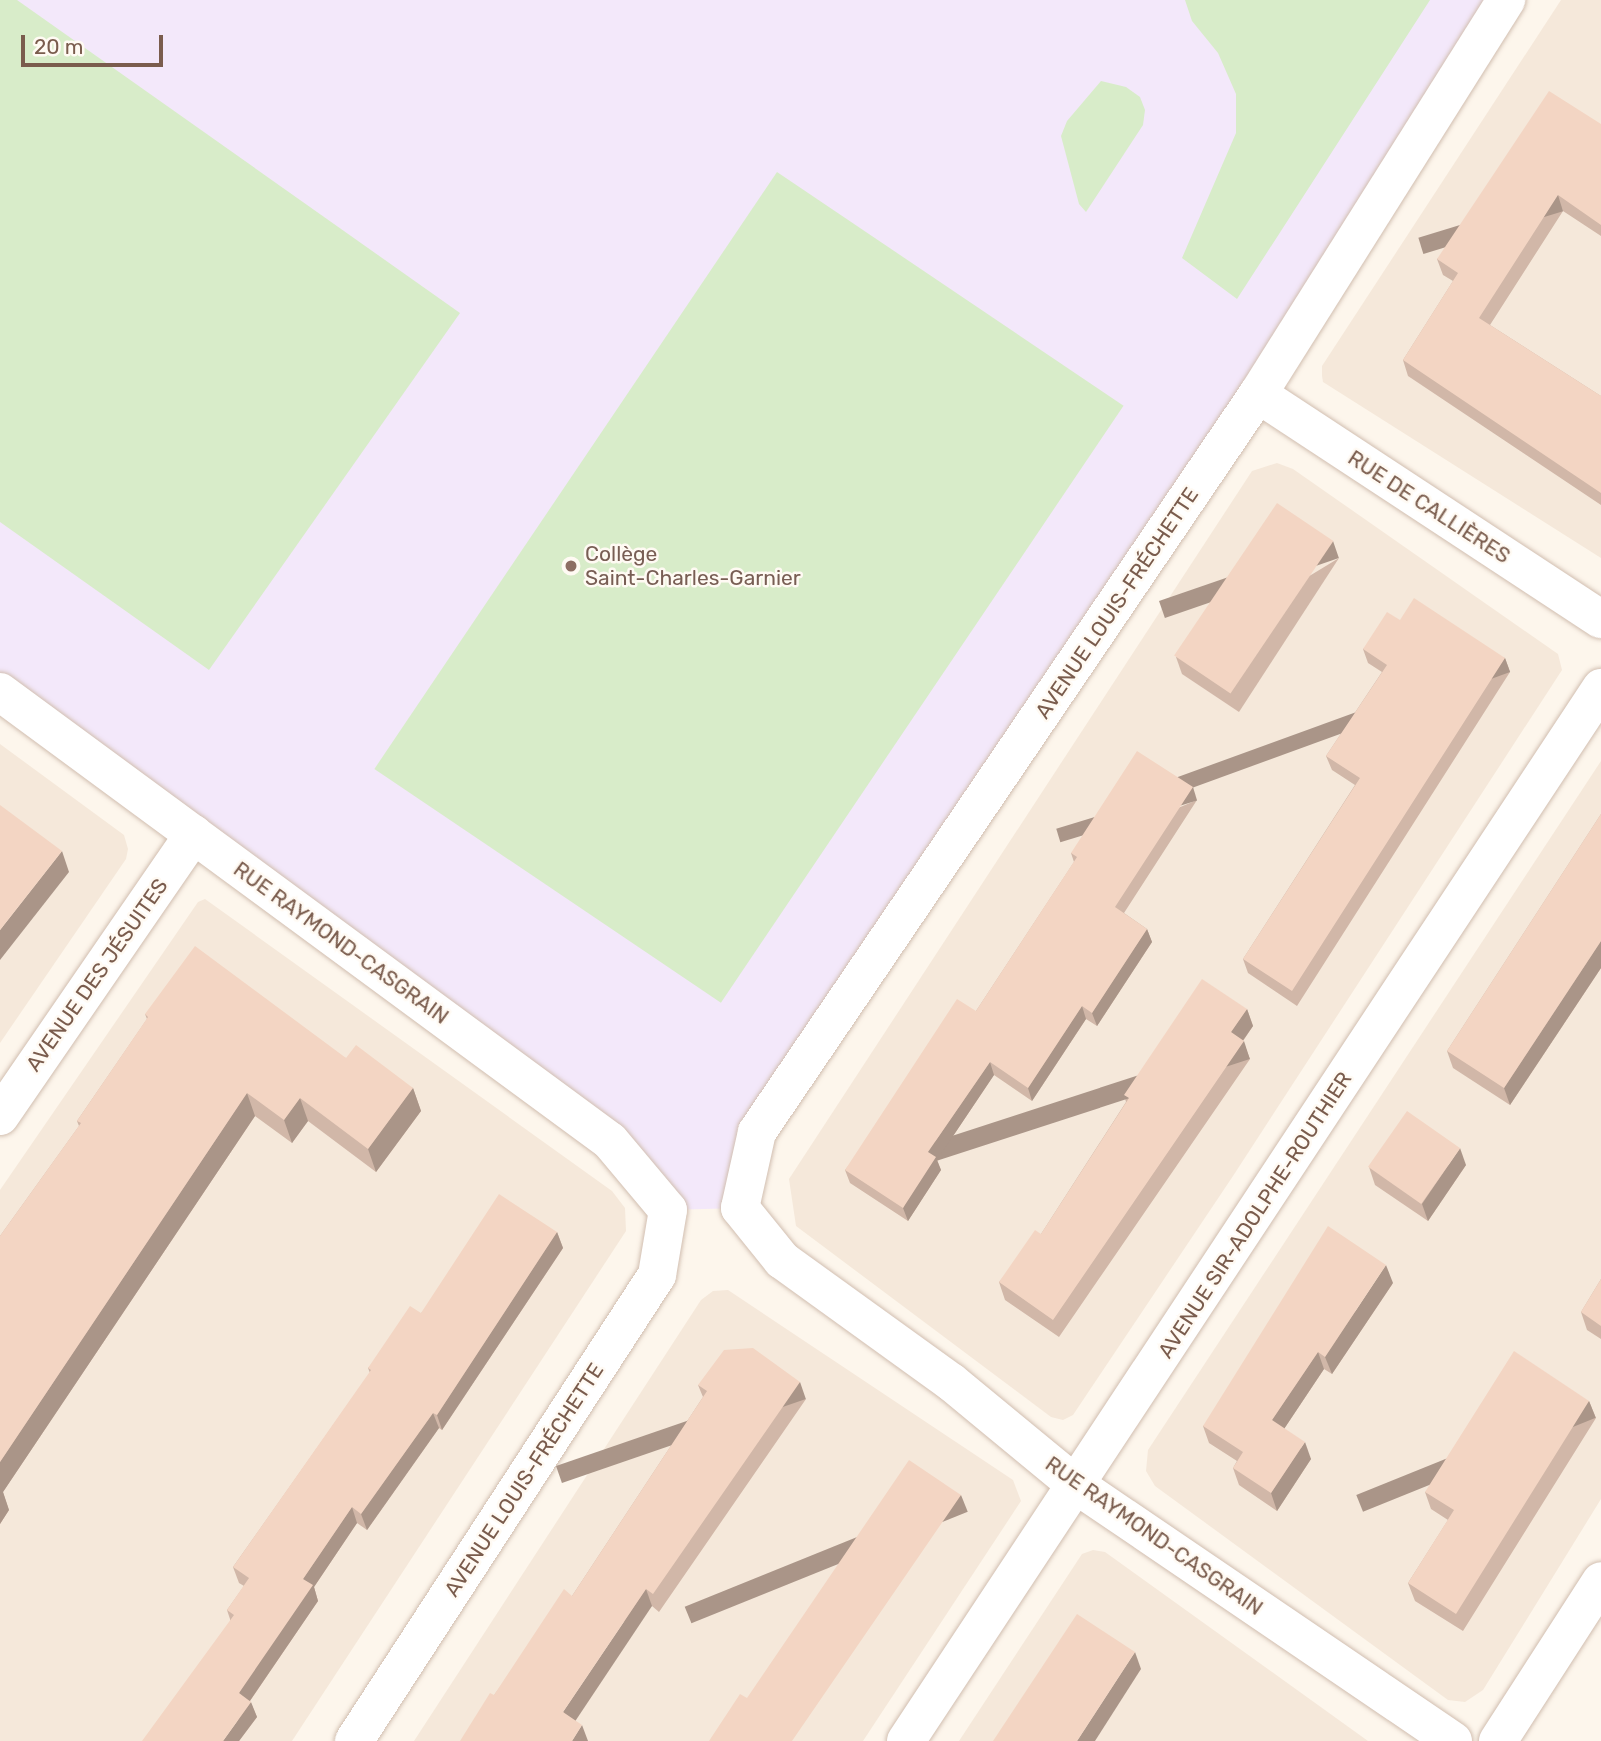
<!DOCTYPE html>
<html>
<head>
<meta charset="utf-8">
<style>
	body { margin:0 }
	#map { position:relative; width:1601px; height:1741px; overflow:hidden; background:#fdf6ec; font-family:Rubik,sans-serif }
	div>[style] { position:absolute }
	[style*='--x'] { left:calc(var(--x)*1px); top:calc(var(--y)*1px); width:calc(var(--w)*1px); rotate:calc(var(--a)*1deg) }
	.residential>* { inset:0; background:#f5e8da }
	.education>* { inset:0; background:#f3e8fa }
	.green>* { inset:0; background:#d8ecc9; transform-origin:0 0 }
	.roads { filter:drop-shadow(0 0 2px #d1beb0) drop-shadow(0 0 2px #d1beb0) }
	.minor>* { height:38px; margin:-19px; padding:0 19px; transform-origin:19px; border-radius:19px; background:#fff }
	.wall>* { inset:0; background:#d1b7a8 }
	.shaded-wall>* { inset:0; background:#aa9588; transform-origin:0 0 }
	.building>* { inset:0; background:#f3d5c3; transform-origin:0 0 }
	.dots>* { width:19px; height:19px; translate:-50% -50%; box-sizing:border-box; border:4px solid #fffaf3; border-radius:50% }
	span { translate:-50% -50%; white-space:nowrap; text-align:center; line-height:1.15; -webkit-text-stroke:5px #fffaf3; paint-order:stroke }
	.street-label { font-size:21px; color:#7a5c4d }
	.education-label { font-size:21px; color:#785e54 }
	.left { translate:0 -50%; text-align:left }
	.scale { position:absolute; left:21px; top:35px; width:142px; height:32px; box-sizing:border-box; border:4px solid #7a5c4d; border-top:0; padding-left:9px; font-size:21px; line-height:24px; white-space:nowrap; color:#7a5c4d; -webkit-text-stroke:5px #fffaf3; paint-order:stroke }
</style>
</head>
<body>
<div id="map">
	<div class="residential">
		<div style="clip-path:polygon(1561px 0,1601px 0,1601px 558px,1323px 382px,1322px 376px,1322px 366px)"></div>
		<div style="clip-path:polygon(1277px 463px,1293px 469px,1558px 654px,1562px 670px,1233px 1176px,1073px 1415px,1063px 1420px,1051px 1417px,796px 1226px,789px 1179px,1252px 471px)"></div>
		<div style="clip-path:polygon(0 744px,124px 835px,128px 849px,126px 859px,0 1043px)"></div>
		<div style="clip-path:polygon(1601px 761px,1601px 1499px,1483px 1690px,1465px 1702px,1448px 1700px,1155px 1486px,1146px 1471px,1148px 1450px)"></div>
		<div style="clip-path:polygon(205px 899px,612px 1191px,625px 1208px,626px 1231px,292px 1741px,0 1741px,0 1190px,198px 902px)"></div>
		<div style="clip-path:polygon(728px 1290px,1013px 1480px,1021px 1501px,863px 1741px,414px 1741px,701px 1300px,713px 1291px)"></div>
		<div style="clip-path:polygon(1093px 1550px,1105px 1552px,1368px 1741px,959px 1741px,1082px 1554px)"></div>
	</div>
	<div class="education">
		<div style="clip-path:polygon(0 0,1506px 0,757px 1132px,740px 1208px,668px 1210px,0 696px)"></div>
	</div>
	<div class="green">
		<div style="clip-path:polygon(0 0,17px 0,460px 313px,209px 670px,0 522px)"></div>
		<div style="clip-path:polygon(1185px 0,1430px 0,1237px 299px,1182px 258px,1236px 133px,1236px 94px,1218px 53px,1192px 21px)"></div>
		<div style="clip-path:polygon(1101px 81px,1126px 87px,1140px 97px,1145px 110px,1143px 125px,1086px 212px,1079px 204px,1061px 136px,1067px 121px)"></div>
		<div style="left:777px;top:172px;width:418px;height:720px;rotate:34deg"></div>
	</div>
	<div class="roads">
		<div class="minor">
			<div style="--x:1258;--y:394;--w:410;--a:33.3"></div>
			<div style="--x:0;--y:692;--w:757;--a:36.36"></div>
			<div style="--x:610;--y:1141;--w:90;--a:50"></div>
			<div style="--x:668;--y:1210;--w:66;--a:99.6"></div>
			<div style="--x:657;--y:1275;--w:556;--a:123.03"></div>
			<div style="--x:0;--y:1116;--w:342;--a:-55.5"></div>
			<div style="--x:906;--y:1741;--w:1262;--a:-56.57"></div>
			<div style="--x:1453;--y:1741;--w:456;--a:-145.8"></div>
			<div style="--x:1076;--y:1485;--w:162;--a:-140.5"></div>
			<div style="--x:951;--y:1382;--w:208;--a:-144.2"></div>
			<div style="--x:782;--y:1260;--w:67;--a:-128.9"></div>
			<div style="--x:740;--y:1208;--w:78;--a:-77.4"></div>
			<div style="--x:757;--y:1132;--w:892;--a:-55.83"></div>
			<div style="--x:1258;--y:394;--w:466;--a:-57.8"></div>
			<div style="--x:1498;--y:1741;--w:190;--a:-57.2"></div>
		</div>
	</div>
	<div class="wall">
		<div style="clip-path:polygon(1601px 124px,1601px 236px,1563px 211px,1490px 325px,1601px 396px,1601px 505px,1408px 376px,1403px 360px,1453px 281px,1443px 275px,1437px 259px)"></div>
		<div style="clip-path:polygon(1339px 558px,1239px 712px,1182px 674px,1176px 657px)"></div>
		<div style="clip-path:polygon(1400px 620px,1505px 658px,1510px 672px,1297px 1006px,1248px 973px,1243px 959px,1355px 785px,1332px 770px,1326px 756px,1382px 672px,1368px 663px,1363px 649px)"></div>
		<div style="clip-path:polygon(1197px 800px,1124px 913px,1147px 929px,1152px 942px,1097px 1026px,1086px 1019px,1032px 1101px,994px 1075px,937px 1160px,941px 1170px,908px 1221px,850px 1183px,845px 1170px,976px 1011px,1074px 862px,1071px 853px)"></div>
		<div style="clip-path:polygon(1601px 814px,1601px 968px,1510px 1105px,1453px 1068px,1447px 1051px)"></div>
		<div style="clip-path:polygon(1247px 1009px,1253px 1026px,1243px 1041px,1250px 1059px,1059px 1337px,1005px 1300px,999px 1282px,1041px 1234px,1126px 1102px,1124px 1095px)"></div>
		<div style="clip-path:polygon(145px 1014px,346px 1058px,413px 1088px,421px 1111px,376px 1172px,308px 1121px,292px 1143px,255px 1116px,3px 1492px,9px 1510px,0 1524px,0 1236px,79px 1126px,77px 1121px,147px 1019px)"></div>
		<div style="clip-path:polygon(1466px 1165px,1428px 1221px,1375px 1185px,1369px 1167px)"></div>
		<div style="clip-path:polygon(557px 1232px,563px 1248px,442px 1430px,439px 1428px,367px 1530px,357px 1523px,314px 1587px,318px 1601px,250px 1701px,257px 1717px,239px 1741px,230px 1619px,227px 1610px,244px 1586px,239px 1583px,233px 1567px,370px 1373px,368px 1368px,421px 1313px)"></div>
		<div style="clip-path:polygon(1601px 1279px,1601px 1339px,1587px 1330px,1581px 1312px)"></div>
		<div style="clip-path:polygon(1393px 1283px,1332px 1374px,1324px 1369px,1284px 1429px,1311px 1459px,1277px 1511px,1239px 1485px,1233px 1468px,1237px 1461px,1209px 1443px,1203px 1426px)"></div>
		<div style="clip-path:polygon(698px 1385px,806px 1399px,659px 1612px,652px 1606px,494px 1695px,572px 1596px,703px 1397px)"></div>
		<div style="clip-path:polygon(1589px 1401px,1596px 1418px,1463px 1631px,1415px 1601px,1408px 1583px,1448px 1520px,1431px 1509px,1425px 1492px)"></div>
	</div>
	<div class="shaded-wall">
		<div style="left:1558px;top:195px;width:17px;height:146px;rotate:73deg"></div>
		<div style="left:1333px;top:541px;width:18px;height:184px;rotate:71deg"></div>
		<div style="left:1505px;top:658px;width:15px;height:395px;rotate:70deg"></div>
		<div style="left:1193px;top:787px;width:14px;height:143px;rotate:73deg"></div>
		<div style="clip-path:polygon(62px 851px,69px 872px,0 960px,0 930px)"></div>
		<div style="clip-path:polygon(1147px 929px,1152px 942px,1097px 1026px,1092px 1013px)"></div>
		<div style="clip-path:polygon(1601px 941px,1601px 968px,1510px 1105px,1504px 1088px)"></div>
		<div style="clip-path:polygon(1082px 1006px,1086px 1019px,1032px 1101px,1028px 1088px)"></div>
		<div style="clip-path:polygon(1247px 1009px,1253px 1026px,1237px 1049px,1231px 1032px)"></div>
		<div style="left:1244px;top:1041px;width:19px;height:338px;rotate:72deg"></div>
		<div style="clip-path:polygon(990px 1062px,994px 1075px,937px 1160px,941px 1170px,908px 1221px,903px 1208px,928px 1152px)"></div>
		<div style="clip-path:polygon(413px 1088px,421px 1111px,376px 1172px,368px 1149px)"></div>
		<div style="clip-path:polygon(247px 1093px,255px 1116px,3px 1492px,9px 1510px,0 1524px,0 1462px)"></div>
		<div style="clip-path:polygon(300px 1098px,308px 1121px,292px 1143px,284px 1120px)"></div>
		<div style="clip-path:polygon(1460px 1148px,1466px 1165px,1428px 1221px,1422px 1204px)"></div>
		<div style="clip-path:polygon(557px 1232px,563px 1248px,442px 1430px,437px 1415px)"></div>
		<div style="clip-path:polygon(1386px 1265px,1393px 1283px,1332px 1374px,1325px 1357px)"></div>
		<div style="clip-path:polygon(1318px 1352px,1324px 1369px,1278px 1438px,1272px 1420px)"></div>
		<div style="left:800px;top:1382px;width:18px;height:258px;rotate:71deg"></div>
		<div style="left:1589px;top:1401px;width:18px;height:251px;rotate:68deg"></div>
		<div style="clip-path:polygon(433px 1413px,439px 1428px,367px 1530px,361px 1514px)"></div>
		<div style="clip-path:polygon(1305px 1442px,1311px 1459px,1277px 1511px,1271px 1493px)"></div>
		<div style="left:961px;top:1495px;width:18px;height:298px;rotate:68deg"></div>
		<div style="clip-path:polygon(352px 1507px,357px 1523px,314px 1587px,318px 1601px,245px 1708px,239px 1693px,303px 1579px)"></div>
		<div style="clip-path:polygon(646px 1589px,652px 1606px,570px 1729px,563px 1712px)"></div>
		<div style="clip-path:polygon(1135px 1652px,1141px 1669px,1095px 1741px,1077px 1741px)"></div>
		<div style="clip-path:polygon(251px 1702px,257px 1717px,239px 1741px,223px 1741px)"></div>
		<div style="clip-path:polygon(582px 1725px,588px 1741px,572px 1741px)"></div>
	</div>
	<div class="building">
		<div style="clip-path:polygon(1549px 91px,1601px 124px,1601px 225px,1558px 195px,1479px 318px,1601px 396px,1601px 493px,1403px 360px,1458px 273px,1437px 259px)"></div>
		<div style="left:1277px;top:503px;width:68px;height:184px;rotate:34deg"></div>
		<div style="clip-path:polygon(1414px 598px,1505px 658px,1292px 991px,1243px 959px,1360px 778px,1326px 756px,1387px 665px,1363px 649px,1387px 612px,1400px 620px)"></div>
		<div style="clip-path:polygon(1137px 751px,1193px 787px,1115px 907px,1147px 929px,1092px 1013px,1082px 1006px,1028px 1088px,990px 1062px,928px 1152px,936px 1157px,903px 1208px,845px 1170px,957px 999px,976px 1011px,1077px 857px,1071px 853px)"></div>
		<div style="clip-path:polygon(0 805px,62px 851px,0 930px)"></div>
		<div style="clip-path:polygon(1601px 814px,1601px 941px,1504px 1088px,1447px 1051px)"></div>
		<div style="clip-path:polygon(195px 946px,346px 1058px,356px 1045px,413px 1088px,368px 1149px,300px 1098px,284px 1120px,247px 1093px,0 1462px,0 1236px,81px 1123px,77px 1121px,148px 1017px,145px 1014px)"></div>
		<div style="clip-path:polygon(1202px 979px,1247px 1009px,1231px 1032px,1244px 1041px,1053px 1320px,999px 1282px,1035px 1230px,1041px 1234px,1129px 1098px,1124px 1095px)"></div>
		<div style="left:1407px;top:1111px;width:65px;height:68px;rotate:35deg"></div>
		<div style="clip-path:polygon(499px 1194px,557px 1232px,437px 1415px,433px 1413px,361px 1514px,352px 1507px,303px 1579px,313px 1585px,239px 1693px,251px 1702px,223px 1741px,142px 1741px,234px 1615px,227px 1610px,249px 1578px,233px 1567px,371px 1370px,368px 1368px,410px 1306px,421px 1313px)"></div>
		<div style="clip-path:polygon(1328px 1226px,1386px 1265px,1325px 1357px,1318px 1352px,1272px 1420px,1305px 1442px,1271px 1493px,1233px 1468px,1243px 1452px,1203px 1426px)"></div>
		<div style="clip-path:polygon(1601px 1279px,1601px 1326px,1581px 1312px)"></div>
		<div style="clip-path:polygon(753px 1348px,800px 1382px,653px 1594px,646px 1589px,563px 1712px,582px 1725px,572px 1741px,460px 1741px,490px 1693px,494px 1695px,564px 1589px,572px 1596px,707px 1391px,698px 1385px,724px 1350px)"></div>
		<div style="clip-path:polygon(1514px 1351px,1589px 1401px,1456px 1614px,1408px 1583px,1454px 1510px,1425px 1492px)"></div>
		<div style="clip-path:polygon(909px 1460px,961px 1495px,792px 1741px,709px 1741px,740px 1694px,747px 1698px)"></div>
		<div style="clip-path:polygon(1077px 1614px,1135px 1652px,1077px 1741px,993px 1741px)"></div>
	</div>
	<div class="dots">
		<div style="left:571px;top:566px;background:#8d6e63"></div>
	</div>
	<div class="street-label">
		<span style="left:1429px;top:507px;rotate:33deg">RUE DE CALLIÈRES</span>
		<span style="left:1117px;top:603px;rotate:-56deg">AVENUE LOUIS-FRÉCHETTE</span>
		<span style="left:341px;top:943px;rotate:36deg">RUE RAYMOND-CASGRAIN</span>
		<span style="left:97px;top:975px;rotate:-55deg">AVENUE DES JÉSUITES</span>
		<span style="left:1255px;top:1215px;rotate:-57deg">AVENUE SIR-ADOLPHE-ROUTHIER</span>
		<span style="left:524px;top:1480px;rotate:-57deg">AVENUE LOUIS-FRÉCHETTE</span>
		<span style="left:1154px;top:1536px;rotate:35deg">RUE RAYMOND-CASGRAIN</span>
	</div>
	<div class="education-label">
		<span class="left" style="left:585px;top:566px">Collège<br>Saint-Charles-Garnier</span>
	</div>
	<div class="scale">20 m</div>
</div>
</body>
</html>
